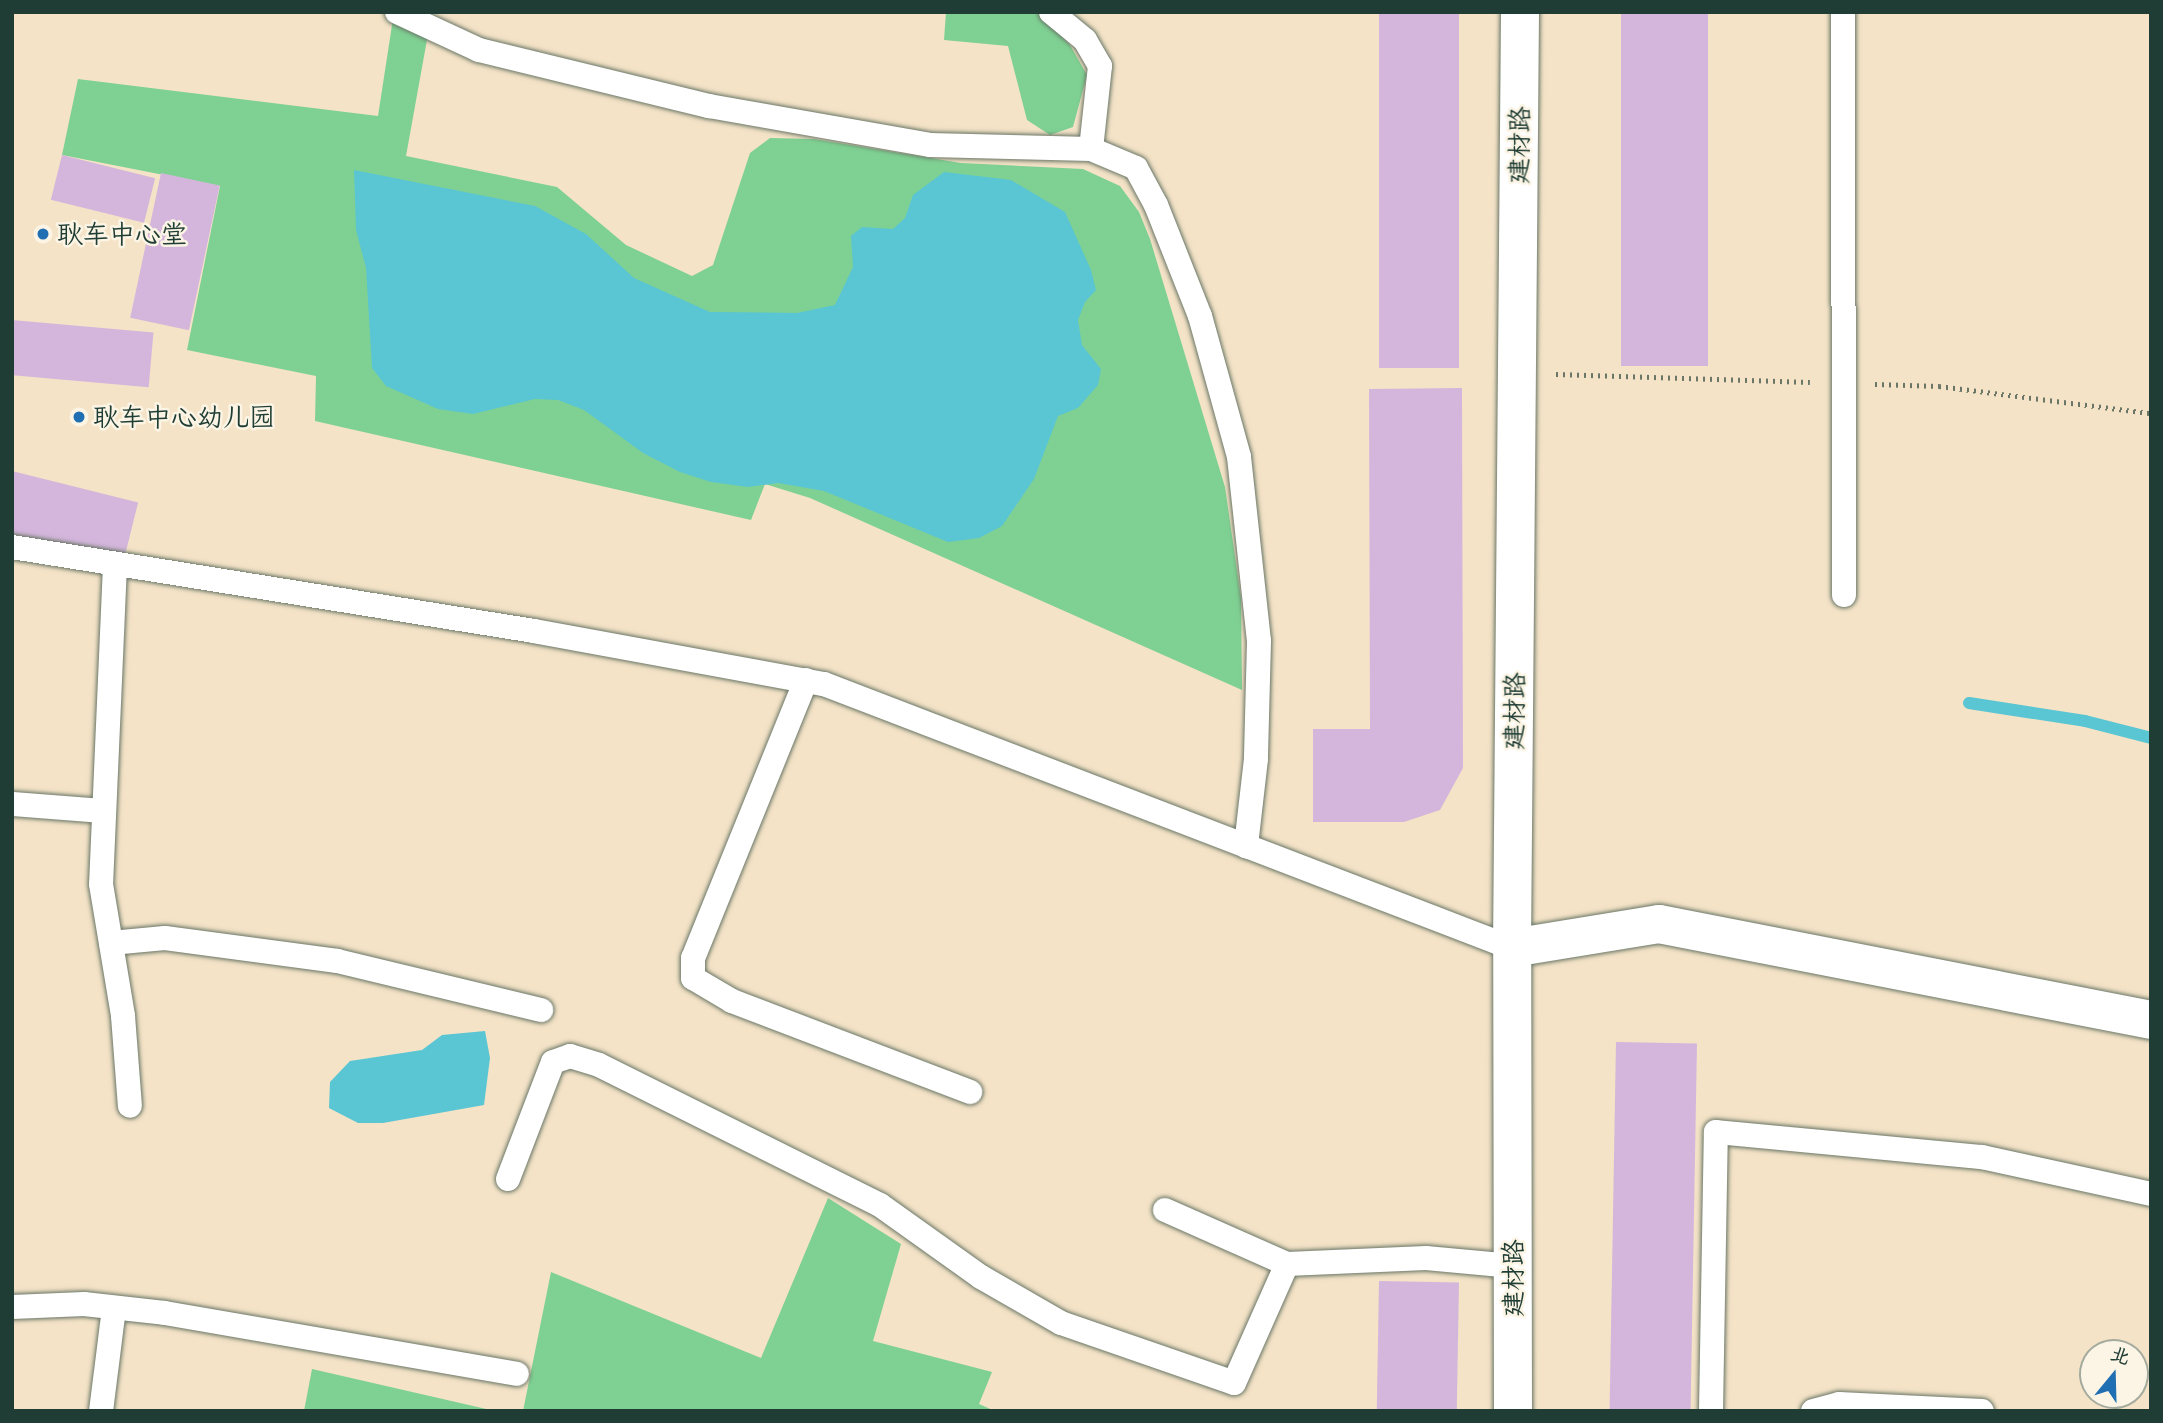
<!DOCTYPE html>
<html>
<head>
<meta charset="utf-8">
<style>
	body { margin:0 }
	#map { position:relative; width:2163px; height:1423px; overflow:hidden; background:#f4e3c7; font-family:"Shantell Sans","LXGW WenKai TC",sans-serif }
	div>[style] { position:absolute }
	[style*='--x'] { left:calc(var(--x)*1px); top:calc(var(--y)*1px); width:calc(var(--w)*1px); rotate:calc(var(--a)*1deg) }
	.green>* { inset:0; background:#7fd193 }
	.water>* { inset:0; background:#5ac5d3 }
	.stream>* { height:12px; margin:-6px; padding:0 6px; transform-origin:6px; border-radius:6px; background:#5ac5d3 }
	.building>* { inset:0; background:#d4b6dc; transform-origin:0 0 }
	.path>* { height:4.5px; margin-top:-2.25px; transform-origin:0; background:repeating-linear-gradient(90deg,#6a7767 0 2px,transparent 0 7px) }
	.roads { filter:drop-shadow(0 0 2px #6a7767) drop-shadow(0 0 2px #6a7767) }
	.service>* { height:24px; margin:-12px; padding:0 12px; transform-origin:12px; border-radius:12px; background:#fff }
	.minor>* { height:38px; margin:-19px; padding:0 19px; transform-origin:19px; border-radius:19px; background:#fff }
	.tertiary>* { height:38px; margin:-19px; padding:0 19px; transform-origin:19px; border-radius:19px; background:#fff }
	.dots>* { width:19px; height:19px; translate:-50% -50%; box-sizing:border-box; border:4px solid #fcf5e5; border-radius:50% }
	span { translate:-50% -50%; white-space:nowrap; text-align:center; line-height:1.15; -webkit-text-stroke:5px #fcf5e5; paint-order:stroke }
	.street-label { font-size:26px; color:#1f3d34 }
	.poi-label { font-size:26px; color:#1f3d34 }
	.left { translate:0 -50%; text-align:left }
	.frame { position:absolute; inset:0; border:14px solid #1f3d34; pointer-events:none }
	.north { position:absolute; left:2079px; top:1339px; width:70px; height:70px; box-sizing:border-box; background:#fcf5e5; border:2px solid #a4ab9e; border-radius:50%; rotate:19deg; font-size:19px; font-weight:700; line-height:28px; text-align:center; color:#1f3d34 }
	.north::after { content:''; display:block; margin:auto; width:24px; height:32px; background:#1f6fb2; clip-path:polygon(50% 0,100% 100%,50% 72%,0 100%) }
</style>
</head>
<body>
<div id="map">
	<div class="green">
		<div style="clip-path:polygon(394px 12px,432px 12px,406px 156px,557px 187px,626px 245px,692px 276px,713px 265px,750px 153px,770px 138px,814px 139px,961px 163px,1083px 169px,1120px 186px,1139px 212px,1150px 239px,1225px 487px,1241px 598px,1242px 690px,810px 498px,765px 484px,751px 520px,315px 421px,316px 376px,187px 350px,220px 186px,62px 155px,78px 79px,378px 116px)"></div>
		<div style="clip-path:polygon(946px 12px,1038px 12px,1070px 45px,1087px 75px,1073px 127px,1050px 135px,1027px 120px,1008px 46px,944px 40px)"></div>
		<div style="clip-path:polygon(828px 1198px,901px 1244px,873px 1341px,992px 1372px,979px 1404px,995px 1411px,523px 1411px,551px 1272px,761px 1358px)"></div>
		<div style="clip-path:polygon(312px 1369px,495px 1411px,304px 1411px)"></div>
	</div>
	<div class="water">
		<div style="clip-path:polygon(354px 170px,535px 206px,586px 234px,634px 278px,710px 312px,797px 313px,835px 305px,853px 267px,851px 236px,862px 227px,893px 229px,905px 218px,913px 195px,944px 172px,1011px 180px,1065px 212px,1091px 270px,1096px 290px,1085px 302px,1078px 320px,1082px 345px,1101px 369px,1098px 385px,1078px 408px,1058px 416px,1034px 479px,1002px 526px,979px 538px,948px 542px,824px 491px,778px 483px,748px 487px,711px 482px,680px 472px,643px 453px,584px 410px,558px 400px,535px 399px,473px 414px,438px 409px,386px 386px,372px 368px,366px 268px,356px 230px)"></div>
		<div style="clip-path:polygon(485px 1031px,490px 1058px,484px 1105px,383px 1123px,358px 1123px,329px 1108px,330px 1082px,350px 1061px,422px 1050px,442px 1035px)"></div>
	</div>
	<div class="stream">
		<div style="--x:1969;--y:703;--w:117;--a:8.8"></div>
		<div style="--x:2085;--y:721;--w:68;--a:14.4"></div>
	</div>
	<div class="building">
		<div style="left:1379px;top:12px;width:80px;height:356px"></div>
		<div style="left:1621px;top:12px;width:87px;height:354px"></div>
		<div style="left:62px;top:155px;width:96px;height:46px;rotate:14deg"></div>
		<div style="left:161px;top:173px;width:60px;height:148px;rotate:12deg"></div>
		<div style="left:12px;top:320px;width:142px;height:55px;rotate:5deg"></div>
		<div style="clip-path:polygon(1462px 388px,1463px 768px,1440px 810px,1404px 822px,1313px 822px,1313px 729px,1370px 729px,1369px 389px)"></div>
		<div style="left:12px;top:471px;width:130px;height:61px;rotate:14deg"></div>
		<div style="left:1616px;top:1042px;width:81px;height:369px;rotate:1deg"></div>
		<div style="left:1379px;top:1281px;width:80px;height:130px;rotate:1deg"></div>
	</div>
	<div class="path">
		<div style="--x:1556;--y:374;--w:254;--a:1.8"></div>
		<div style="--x:1875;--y:384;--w:64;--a:1.8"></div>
		<div style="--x:1939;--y:386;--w:214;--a:7.3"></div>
	</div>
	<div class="roads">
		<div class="service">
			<div style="--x:397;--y:12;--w:90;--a:24.9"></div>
			<div style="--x:479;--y:50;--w:237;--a:13.7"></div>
			<div style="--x:709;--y:106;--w:224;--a:10"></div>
			<div style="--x:930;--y:145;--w:161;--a:1.4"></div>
			<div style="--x:1091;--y:149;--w:49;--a:22.9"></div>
			<div style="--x:1136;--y:168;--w:42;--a:61.6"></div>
			<div style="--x:1156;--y:205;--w:119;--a:68.4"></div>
			<div style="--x:1200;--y:316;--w:146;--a:74.5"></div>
			<div style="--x:1239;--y:457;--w:185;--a:83.8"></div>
			<div style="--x:1259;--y:641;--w:118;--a:91.5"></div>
			<div style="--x:1256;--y:759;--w:88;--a:96.6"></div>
			<div style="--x:1051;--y:12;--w:44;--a:39.5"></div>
			<div style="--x:1085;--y:40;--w:30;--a:60"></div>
			<div style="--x:1100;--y:66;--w:83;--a:96.2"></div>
			<div style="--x:1843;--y:12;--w:583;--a:89.9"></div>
			<div style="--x:12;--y:547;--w:529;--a:9.14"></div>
			<div style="--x:534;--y:631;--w:295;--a:10.4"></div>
			<div style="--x:824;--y:684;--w:737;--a:20.99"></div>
			<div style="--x:115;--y:565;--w:319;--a:92.5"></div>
			<div style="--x:101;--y:884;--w:134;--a:80.5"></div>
			<div style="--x:123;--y:1016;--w:90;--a:85.6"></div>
			<div style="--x:806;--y:680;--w:300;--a:112.1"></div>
			<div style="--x:693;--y:958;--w:20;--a:90"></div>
			<div style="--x:693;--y:978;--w:45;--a:30.5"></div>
			<div style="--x:732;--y:1001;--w:255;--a:20.9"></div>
			<div style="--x:12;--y:804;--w:92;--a:4.4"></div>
			<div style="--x:111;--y:943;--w:54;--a:-5.3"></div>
			<div style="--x:165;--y:938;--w:174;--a:7.6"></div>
			<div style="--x:337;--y:961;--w:210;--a:13.5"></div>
			<div style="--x:508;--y:1179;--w:125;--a:-69"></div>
			<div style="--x:553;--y:1062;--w:18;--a:-19"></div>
			<div style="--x:570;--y:1056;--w:30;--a:17"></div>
			<div style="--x:599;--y:1065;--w:314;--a:26.5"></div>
			<div style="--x:880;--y:1205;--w:124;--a:35.5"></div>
			<div style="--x:981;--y:1277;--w:92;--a:29.9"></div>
			<div style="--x:1061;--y:1323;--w:183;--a:19.1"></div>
			<div style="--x:1234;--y:1383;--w:130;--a:-66"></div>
			<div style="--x:1287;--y:1264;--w:139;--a:-2.5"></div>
			<div style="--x:1426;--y:1258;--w:87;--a:5.3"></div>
			<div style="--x:1165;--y:1210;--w:133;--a:23.9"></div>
			<div style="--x:12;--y:1307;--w:72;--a:-2.4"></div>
			<div style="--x:84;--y:1304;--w:81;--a:6.3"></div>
			<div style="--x:165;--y:1313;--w:357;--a:9.8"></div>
			<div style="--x:101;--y:1411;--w:104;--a:-82.8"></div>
			<div style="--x:1711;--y:1411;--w:279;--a:-89"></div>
			<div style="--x:1716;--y:1132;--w:267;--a:5.4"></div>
			<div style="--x:1982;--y:1157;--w:173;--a:12.3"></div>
			<div style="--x:1813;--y:1411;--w:27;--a:-15"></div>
			<div style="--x:1839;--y:1404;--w:143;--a:2.8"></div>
		</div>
		<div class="minor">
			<div style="--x:1512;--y:948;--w:149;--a:-9.3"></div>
			<div style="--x:1659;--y:924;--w:501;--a:11.04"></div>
		</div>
		<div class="tertiary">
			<div style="--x:1513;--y:1411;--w:463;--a:-90.1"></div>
			<div style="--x:1512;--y:948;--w:936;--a:-89.51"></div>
		</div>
	</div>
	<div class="dots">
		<div style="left:43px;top:234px;background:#1f6fb2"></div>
		<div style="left:79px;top:417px;background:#1f6fb2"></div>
	</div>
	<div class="street-label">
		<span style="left:1519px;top:145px;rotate:-89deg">建材路</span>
		<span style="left:1514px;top:711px;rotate:-89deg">建材路</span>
		<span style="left:1513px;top:1278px;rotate:-90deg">建材路</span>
	</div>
	<div class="poi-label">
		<span class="left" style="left:57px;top:234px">耿车中心堂</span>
		<span class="left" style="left:93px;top:417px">耿车中心幼儿园</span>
	</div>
	<div class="frame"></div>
	<div class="north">北</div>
</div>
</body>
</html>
